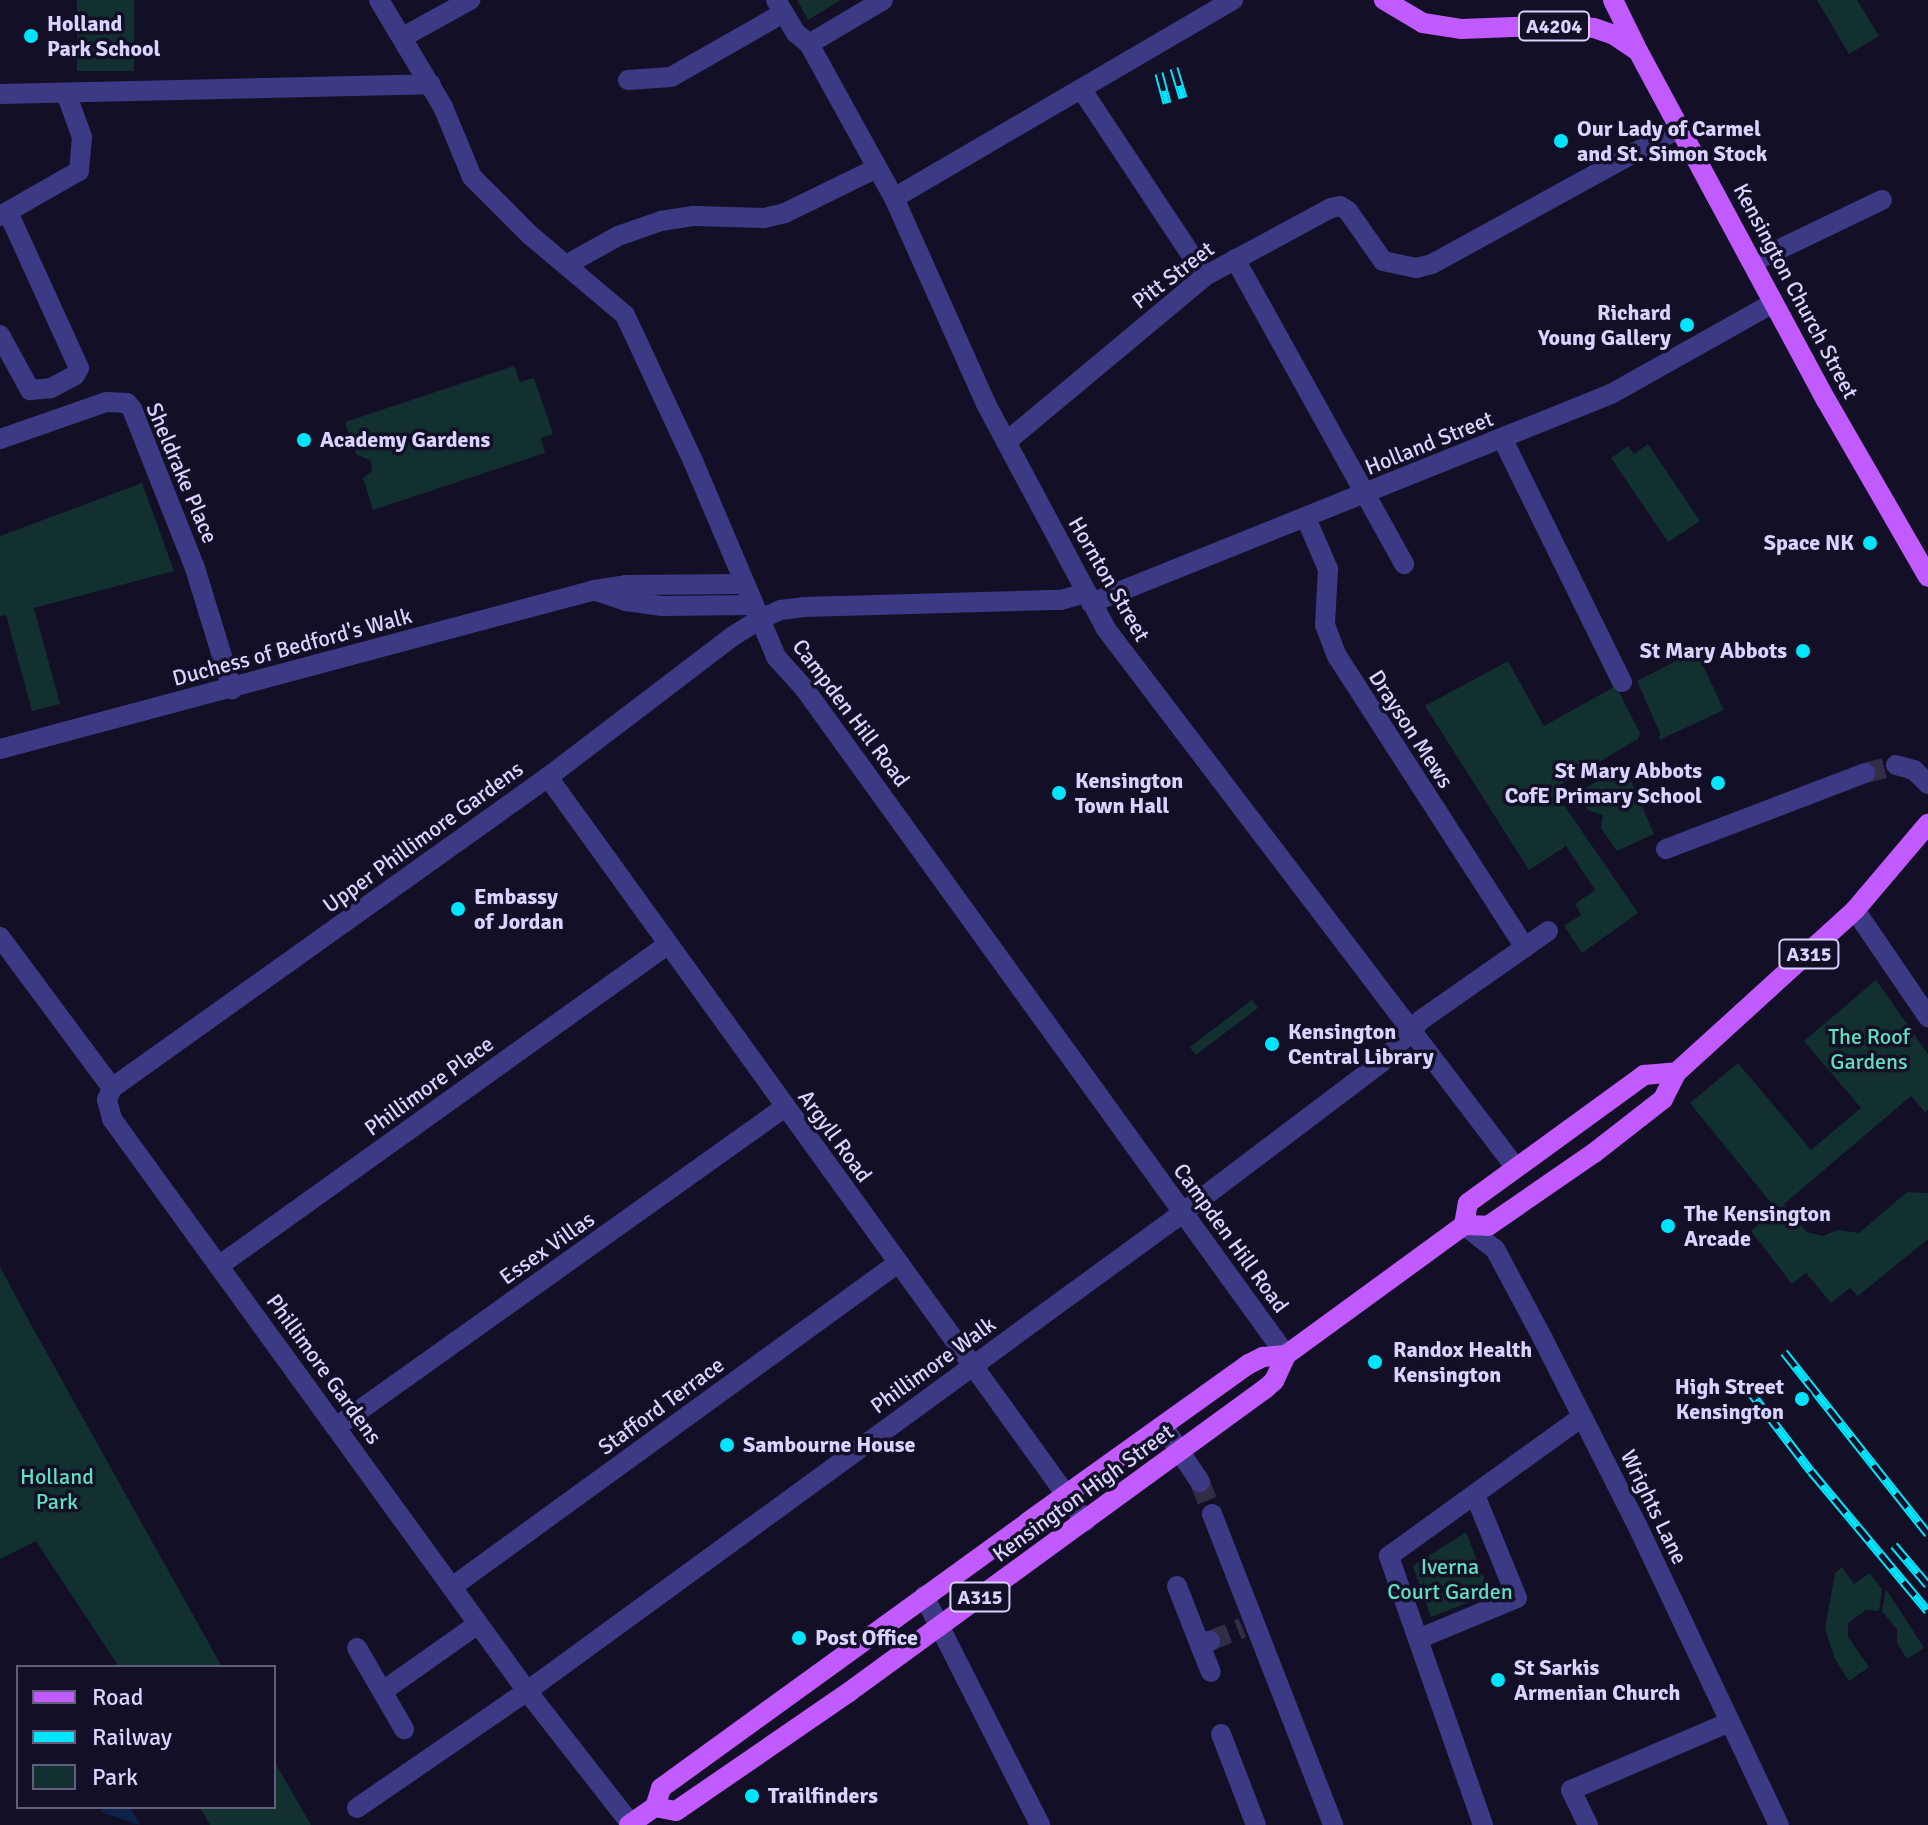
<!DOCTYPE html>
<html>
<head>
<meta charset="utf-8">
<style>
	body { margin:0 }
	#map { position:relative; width:1928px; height:1825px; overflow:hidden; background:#130f26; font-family:Signika,sans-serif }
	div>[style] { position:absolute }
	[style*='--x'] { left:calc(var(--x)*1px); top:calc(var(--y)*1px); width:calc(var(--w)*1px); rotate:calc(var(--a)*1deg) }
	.green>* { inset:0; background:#12302f; transform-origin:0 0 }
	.water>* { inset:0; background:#0c2248 }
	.minor-tunnel>* { height:20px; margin-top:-10px; transform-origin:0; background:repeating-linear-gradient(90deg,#312d47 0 20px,transparent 0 30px) }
	.minor>* { height:20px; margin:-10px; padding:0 10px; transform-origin:10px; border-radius:10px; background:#3d3a85 }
	.major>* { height:20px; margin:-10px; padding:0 10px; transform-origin:10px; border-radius:10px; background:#c25bff }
	.rail>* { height:9px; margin-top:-4.5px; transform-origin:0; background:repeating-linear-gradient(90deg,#130f26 0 18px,#00e5ff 0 36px); box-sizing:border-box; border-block:2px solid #00e5ff }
	.dots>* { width:22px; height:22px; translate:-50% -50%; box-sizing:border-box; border:4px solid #130f26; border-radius:50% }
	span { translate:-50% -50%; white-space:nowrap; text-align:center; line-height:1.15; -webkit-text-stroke:7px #130f26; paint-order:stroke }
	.shield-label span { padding:2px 6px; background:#130f26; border:2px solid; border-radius:6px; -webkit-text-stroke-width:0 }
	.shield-label { font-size:20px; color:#d9d4ff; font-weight:700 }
	.poi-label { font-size:22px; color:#d9d4ff; font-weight:700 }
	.left { translate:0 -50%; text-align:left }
	.right { translate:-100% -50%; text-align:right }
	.street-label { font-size:22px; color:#d9d4ff }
	.park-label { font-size:22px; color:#5fe0c0 }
	.legend { position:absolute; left:16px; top:1665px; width:260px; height:144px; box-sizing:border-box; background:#130f26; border:2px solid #625e7d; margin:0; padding:10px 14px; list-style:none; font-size:24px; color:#d9d4ff }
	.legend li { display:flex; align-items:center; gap:16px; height:40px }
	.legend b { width:40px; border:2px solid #625e7d }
</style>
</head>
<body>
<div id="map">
	<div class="green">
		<div style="left:77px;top:0;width:57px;height:71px"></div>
		<div style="clip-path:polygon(797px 0,841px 0,808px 20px)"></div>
		<div style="clip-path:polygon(1817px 0,1857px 0,1879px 36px,1849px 54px)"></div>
		<div style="clip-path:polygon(514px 366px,520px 382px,534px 378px,553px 434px,541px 438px,545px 453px,373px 510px,363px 478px,372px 471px,371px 461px,356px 454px,345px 422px)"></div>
		<div style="clip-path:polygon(1648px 444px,1700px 521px,1668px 542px,1611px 458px,1628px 446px,1634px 454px)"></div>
		<div style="clip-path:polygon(142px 483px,174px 571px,34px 608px,60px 704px,32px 711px,6px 615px,0 616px,0 536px)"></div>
		<div style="clip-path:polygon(1696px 651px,1724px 710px,1659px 740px,1660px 733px,1637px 681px)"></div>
		<div style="clip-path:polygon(1508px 661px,1544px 726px,1616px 686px,1640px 733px,1638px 739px,1553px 789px,1638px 913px,1582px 953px,1564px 926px,1581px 915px,1575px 904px,1595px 890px,1566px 846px,1529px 870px,1425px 706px)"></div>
		<div style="clip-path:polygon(1625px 767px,1654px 834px,1617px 851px,1601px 828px,1603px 815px,1589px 811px,1576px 793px)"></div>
		<div style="clip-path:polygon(1876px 980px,1928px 1054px,1928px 1110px,1925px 1112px,1911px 1096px,1784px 1204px,1807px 1232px,1823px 1236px,1837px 1230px,1859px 1233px,1907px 1192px,1928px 1193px,1928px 1239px,1858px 1296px,1850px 1288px,1831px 1303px,1806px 1273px,1792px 1284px,1751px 1231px,1776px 1209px,1690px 1103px,1738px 1063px,1811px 1150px,1861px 1108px,1804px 1041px)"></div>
		<div style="left:1252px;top:1000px;width:10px;height:78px;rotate:53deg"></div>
		<div style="clip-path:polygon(0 1267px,34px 1330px,222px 1667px,119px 1667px,36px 1541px,0 1559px)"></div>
		<div style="clip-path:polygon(1466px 1532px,1490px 1594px,1431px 1617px,1413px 1566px)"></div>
		<div style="clip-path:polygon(1842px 1567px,1854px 1584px,1870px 1573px,1882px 1589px,1879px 1611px,1866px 1610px,1848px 1623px,1848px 1637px,1869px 1667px,1849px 1681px,1835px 1659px,1825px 1629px,1835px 1573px)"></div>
		<div style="clip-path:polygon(1886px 1589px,1924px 1648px,1907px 1659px,1897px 1643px,1897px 1630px,1882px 1611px)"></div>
		<div style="clip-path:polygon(274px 1761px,311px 1825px,210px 1825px,200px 1807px,274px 1807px)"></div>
	</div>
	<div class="water">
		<div style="clip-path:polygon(102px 1807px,130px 1807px,140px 1825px,101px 1812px)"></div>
	</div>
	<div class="minor-tunnel">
		<div style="--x:1865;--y:773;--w:32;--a:-14"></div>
		<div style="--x:1200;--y:1482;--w:34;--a:69"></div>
		<div style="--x:1210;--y:1641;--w:35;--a:-22"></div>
	</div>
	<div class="minor">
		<div style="--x:379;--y:0;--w:125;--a:59.1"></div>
		<div style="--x:443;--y:107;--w:76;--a:67.5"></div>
		<div style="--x:472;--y:177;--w:82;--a:45"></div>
		<div style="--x:530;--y:235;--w:124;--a:40.1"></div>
		<div style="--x:625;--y:315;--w:161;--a:65"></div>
		<div style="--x:693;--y:461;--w:213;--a:67"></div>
		<div style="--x:776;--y:657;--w:42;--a:47.9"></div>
		<div style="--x:804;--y:688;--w:823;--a:54.15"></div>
		<div style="--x:776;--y:0;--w:39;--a:59"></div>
		<div style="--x:796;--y:33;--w:17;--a:40"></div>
		<div style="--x:809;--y:44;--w:176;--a:61.1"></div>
		<div style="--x:894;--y:198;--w:226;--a:65.9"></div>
		<div style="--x:986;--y:404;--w:255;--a:61.9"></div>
		<div style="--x:1106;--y:629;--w:677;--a:52.74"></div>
		<div style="--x:403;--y:37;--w:77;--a:-28.9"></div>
		<div style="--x:809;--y:44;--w:86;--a:-30.7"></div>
		<div style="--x:628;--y:80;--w:43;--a:-4"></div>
		<div style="--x:671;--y:77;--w:129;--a:-29.7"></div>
		<div style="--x:1082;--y:90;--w:223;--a:56.5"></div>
		<div style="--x:0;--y:94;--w:431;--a:-1.3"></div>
		<div style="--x:894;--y:198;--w:393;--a:-30.3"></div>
		<div style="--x:0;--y:216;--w:91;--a:-29.7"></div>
		<div style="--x:79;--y:171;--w:34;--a:-85"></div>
		<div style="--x:82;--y:137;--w:47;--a:-110"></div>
		<div style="--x:1235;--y:259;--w:349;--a:61"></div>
		<div style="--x:1753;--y:262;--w:143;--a:-25.7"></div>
		<div style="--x:568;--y:264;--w:57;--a:-29.2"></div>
		<div style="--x:618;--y:236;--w:46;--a:-19.2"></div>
		<div style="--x:661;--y:221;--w:33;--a:-9"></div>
		<div style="--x:694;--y:216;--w:70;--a:1.6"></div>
		<div style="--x:764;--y:218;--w:22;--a:-13"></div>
		<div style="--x:785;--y:213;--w:102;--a:-26.1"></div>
		<div style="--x:0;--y:335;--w:63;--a:61.4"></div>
		<div style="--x:30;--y:390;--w:21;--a:-5"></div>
		<div style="--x:51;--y:388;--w:27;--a:-28"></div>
		<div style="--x:75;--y:375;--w:8;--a:-60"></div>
		<div style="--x:79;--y:368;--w:171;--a:-114.5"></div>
		<div style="--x:1502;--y:438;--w:272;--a:63.8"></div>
		<div style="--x:0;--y:439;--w:112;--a:-19.2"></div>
		<div style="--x:106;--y:402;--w:21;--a:3"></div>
		<div style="--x:127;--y:403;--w:8;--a:50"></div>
		<div style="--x:132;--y:409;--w:171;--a:68.4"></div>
		<div style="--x:195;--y:568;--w:127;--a:73"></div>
		<div style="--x:1006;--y:442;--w:259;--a:-39.8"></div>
		<div style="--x:1205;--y:276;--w:143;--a:-28.4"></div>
		<div style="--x:1331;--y:208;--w:9;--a:-13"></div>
		<div style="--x:1340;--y:206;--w:9;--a:32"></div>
		<div style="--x:1348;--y:211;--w:61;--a:55"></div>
		<div style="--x:1383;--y:261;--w:34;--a:12"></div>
		<div style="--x:1416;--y:268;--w:16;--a:-14"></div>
		<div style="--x:1432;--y:264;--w:284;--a:-28.8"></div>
		<div style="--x:1306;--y:518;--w:56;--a:66.7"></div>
		<div style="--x:1328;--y:569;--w:56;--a:93.1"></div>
		<div style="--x:1325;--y:625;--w:33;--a:69"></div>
		<div style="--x:1337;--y:656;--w:347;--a:57.2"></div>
		<div style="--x:599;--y:592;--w:28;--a:18"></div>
		<div style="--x:626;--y:601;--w:35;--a:8"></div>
		<div style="--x:661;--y:606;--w:91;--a:-0.6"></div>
		<div style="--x:1091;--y:603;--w:560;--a:-21.9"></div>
		<div style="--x:1611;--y:394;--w:186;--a:-29.3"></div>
		<div style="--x:0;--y:749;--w:616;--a:-14.96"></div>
		<div style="--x:595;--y:590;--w:31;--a:-9"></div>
		<div style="--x:626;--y:585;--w:118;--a:-0.5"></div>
		<div style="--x:1896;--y:765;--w:19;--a:16"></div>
		<div style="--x:1914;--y:770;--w:20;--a:45"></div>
		<div style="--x:548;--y:777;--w:918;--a:54.18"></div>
		<div style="--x:1666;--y:849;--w:213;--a:-20.9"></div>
		<div style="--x:1855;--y:910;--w:130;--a:55.7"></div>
		<div style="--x:0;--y:937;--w:188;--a:53.4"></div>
		<div style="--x:112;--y:1088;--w:13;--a:113"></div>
		<div style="--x:107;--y:1100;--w:20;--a:75"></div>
		<div style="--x:112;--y:1119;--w:707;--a:54.04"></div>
		<div style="--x:527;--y:1691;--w:169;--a:52"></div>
		<div style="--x:112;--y:1088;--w:536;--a:-35.5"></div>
		<div style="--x:548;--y:777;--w:233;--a:-37.3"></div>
		<div style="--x:733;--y:636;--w:31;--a:-32"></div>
		<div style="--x:759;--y:620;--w:23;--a:-25"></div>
		<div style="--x:780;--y:610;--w:24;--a:-7"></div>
		<div style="--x:804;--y:607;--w:257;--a:-1.6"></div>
		<div style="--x:1061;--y:600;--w:26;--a:-16"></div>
		<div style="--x:1464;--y:1225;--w:39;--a:38"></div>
		<div style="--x:1495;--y:1249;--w:102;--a:61.9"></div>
		<div style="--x:1543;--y:1339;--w:208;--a:63.2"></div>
		<div style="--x:1637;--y:1525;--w:332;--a:64.7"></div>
		<div style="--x:220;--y:1265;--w:550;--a:-35.6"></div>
		<div style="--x:1163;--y:1426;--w:67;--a:56.5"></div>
		<div style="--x:336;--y:1427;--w:551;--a:-35.48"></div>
		<div style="--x:1212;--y:1514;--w:334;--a:68.7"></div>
		<div style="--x:1177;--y:1586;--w:63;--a:68.7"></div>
		<div style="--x:1200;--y:1645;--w:11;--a:-22"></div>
		<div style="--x:452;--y:1587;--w:551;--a:-36"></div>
		<div style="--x:924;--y:1596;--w:257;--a:63.1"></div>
		<div style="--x:1418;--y:1639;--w:107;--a:-22.5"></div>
		<div style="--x:1517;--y:1598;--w:111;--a:-112.2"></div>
		<div style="--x:1200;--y:1645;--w:29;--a:68"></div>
		<div style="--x:357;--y:1648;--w:94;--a:59.9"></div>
		<div style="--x:383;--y:1691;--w:116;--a:-35.2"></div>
		<div style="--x:1221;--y:1734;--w:97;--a:69"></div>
		<div style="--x:357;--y:1808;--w:210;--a:-34.5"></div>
		<div style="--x:530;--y:1689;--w:796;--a:-36.11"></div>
		<div style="--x:1173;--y:1220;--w:262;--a:-37.1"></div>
		<div style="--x:1382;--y:1062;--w:57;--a:-47.1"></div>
		<div style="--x:1421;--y:1020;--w:155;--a:-35"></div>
		<div style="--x:1483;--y:1825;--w:285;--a:-109.3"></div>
		<div style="--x:1389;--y:1556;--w:238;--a:-35.8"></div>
		<div style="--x:1588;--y:1825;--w:39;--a:-116"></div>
		<div style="--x:1571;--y:1790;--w:173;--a:-23.2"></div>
	</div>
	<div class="major">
		<div style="--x:1384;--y:0;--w:45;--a:30.5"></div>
		<div style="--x:1423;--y:23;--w:38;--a:9"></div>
		<div style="--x:1461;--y:29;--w:105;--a:-2.2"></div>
		<div style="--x:1566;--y:25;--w:28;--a:6"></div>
		<div style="--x:1594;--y:28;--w:21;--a:19"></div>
		<div style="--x:1614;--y:35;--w:29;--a:34"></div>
		<div style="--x:1638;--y:51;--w:396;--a:61.7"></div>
		<div style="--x:1826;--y:400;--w:204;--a:60"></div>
		<div style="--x:1613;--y:0;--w:52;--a:63.9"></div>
		<div style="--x:1464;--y:1225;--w:22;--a:-80"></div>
		<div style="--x:1468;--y:1203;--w:218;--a:-36"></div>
		<div style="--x:1644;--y:1075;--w:33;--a:-5"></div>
		<div style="--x:655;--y:1807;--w:21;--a:11"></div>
		<div style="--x:676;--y:1811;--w:210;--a:-34.5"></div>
		<div style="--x:849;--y:1692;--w:516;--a:-36.09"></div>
		<div style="--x:1266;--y:1388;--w:11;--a:-41"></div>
		<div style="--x:1274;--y:1381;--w:29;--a:-65"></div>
		<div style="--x:1286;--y:1355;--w:220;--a:-36.1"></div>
		<div style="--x:1464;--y:1225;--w:24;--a:2"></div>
		<div style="--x:1488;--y:1226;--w:129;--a:-34.6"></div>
		<div style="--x:1594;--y:1153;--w:88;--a:-38"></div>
		<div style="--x:1663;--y:1099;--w:30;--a:-63"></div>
		<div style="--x:1677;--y:1072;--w:241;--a:-42.3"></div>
		<div style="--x:1855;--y:910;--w:113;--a:-49.7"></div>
		<div style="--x:629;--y:1825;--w:32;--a:-35"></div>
		<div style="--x:655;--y:1807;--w:20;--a:-72"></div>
		<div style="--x:661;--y:1788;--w:453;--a:-35.9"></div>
		<div style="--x:1028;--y:1522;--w:272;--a:-35.6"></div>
		<div style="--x:1249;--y:1364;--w:16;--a:-27"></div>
		<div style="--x:1263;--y:1357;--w:23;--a:-5"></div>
	</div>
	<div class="rail">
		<div style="--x:1174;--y:68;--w:31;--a:73"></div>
		<div style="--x:1159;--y:73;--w:31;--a:75"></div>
		<div style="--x:1784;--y:1352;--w:232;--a:51.6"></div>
		<div style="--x:1745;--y:1385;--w:108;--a:52.5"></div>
		<div style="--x:1811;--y:1471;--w:182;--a:50.1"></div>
		<div style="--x:1894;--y:1545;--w:52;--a:49.6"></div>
	</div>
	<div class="dots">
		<div style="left:31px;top:36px;background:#00e5ff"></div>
		<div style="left:1561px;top:141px;background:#00e5ff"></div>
		<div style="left:1687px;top:325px;background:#00e5ff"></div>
		<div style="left:304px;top:440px;background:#00e5ff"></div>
		<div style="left:1870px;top:543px;background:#00e5ff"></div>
		<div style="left:1803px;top:651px;background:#00e5ff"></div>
		<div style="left:1718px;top:783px;background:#00e5ff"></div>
		<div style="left:1059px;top:793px;background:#00e5ff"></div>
		<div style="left:458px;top:909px;background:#00e5ff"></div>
		<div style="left:1272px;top:1044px;background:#00e5ff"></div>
		<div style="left:1668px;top:1226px;background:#00e5ff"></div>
		<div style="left:1375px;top:1362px;background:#00e5ff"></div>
		<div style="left:1802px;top:1399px;background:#00e5ff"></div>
		<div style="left:727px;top:1445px;background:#00e5ff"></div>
		<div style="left:799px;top:1638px;background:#00e5ff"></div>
		<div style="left:1498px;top:1680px;background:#00e5ff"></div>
		<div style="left:752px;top:1796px;background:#00e5ff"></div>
	</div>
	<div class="shield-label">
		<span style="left:1554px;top:26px">A4204</span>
		<span style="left:1809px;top:954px">A315</span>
		<span style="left:980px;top:1597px">A315</span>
	</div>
	<div class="poi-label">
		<span class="left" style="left:47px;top:36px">Holland<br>Park School</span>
		<span class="left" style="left:1577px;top:141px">Our Lady of Carmel<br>and St. Simon Stock</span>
		<span class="right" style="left:1671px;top:325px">Richard<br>Young Gallery</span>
		<span class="left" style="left:320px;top:440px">Academy Gardens</span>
		<span class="right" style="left:1854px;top:543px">Space NK</span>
		<span class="right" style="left:1787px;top:651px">St Mary Abbots</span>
		<span class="right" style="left:1702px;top:783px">St Mary Abbots<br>CofE Primary School</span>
		<span class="left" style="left:1075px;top:793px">Kensington<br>Town Hall</span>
		<span class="left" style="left:474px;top:909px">Embassy<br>of Jordan</span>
		<span class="left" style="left:1288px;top:1044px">Kensington<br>Central Library</span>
		<span class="left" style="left:1684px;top:1226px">The Kensington<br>Arcade</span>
		<span class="left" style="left:1393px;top:1362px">Randox Health<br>Kensington</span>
		<span class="right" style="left:1784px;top:1399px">High Street<br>Kensington</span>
		<span class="left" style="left:743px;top:1445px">Sambourne House</span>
		<span class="left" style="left:815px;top:1638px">Post Office</span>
		<span class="left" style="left:1514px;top:1680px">St Sarkis<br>Armenian Church</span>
		<span class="left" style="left:768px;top:1796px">Trailfinders</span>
	</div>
	<div class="street-label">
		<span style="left:1173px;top:275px;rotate:-37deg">Pitt Street</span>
		<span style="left:1796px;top:291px;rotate:62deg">Kensington Church Street</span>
		<span style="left:1429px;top:443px;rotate:-22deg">Holland Street</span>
		<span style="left:182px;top:473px;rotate:67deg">Sheldrake Place</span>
		<span style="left:1109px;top:579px;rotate:60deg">Hornton Street</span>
		<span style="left:292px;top:647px;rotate:-15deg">Duchess of Bedford's Walk</span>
		<span style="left:851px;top:713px;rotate:53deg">Campden Hill Road</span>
		<span style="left:1411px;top:729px;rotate:57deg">Drayson Mews</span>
		<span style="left:423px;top:837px;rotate:-36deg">Upper Phillimore Gardens</span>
		<span style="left:429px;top:1086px;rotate:-36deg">Phillimore Place</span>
		<span style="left:835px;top:1136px;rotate:54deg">Argyll Road</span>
		<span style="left:1231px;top:1238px;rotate:54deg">Campden Hill Road</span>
		<span style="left:547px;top:1248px;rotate:-35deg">Essex Villas</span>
		<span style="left:933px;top:1365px;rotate:-36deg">Phillimore Walk</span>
		<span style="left:324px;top:1369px;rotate:54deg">Phillimore Gardens</span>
		<span style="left:661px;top:1406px;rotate:-36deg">Stafford Terrace</span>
		<span style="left:1083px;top:1493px;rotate:-36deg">Kensington High Street</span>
		<span style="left:1654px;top:1507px;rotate:64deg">Wrights Lane</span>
	</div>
	<div class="park-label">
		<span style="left:1869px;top:1049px">The Roof<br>Gardens</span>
		<span style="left:57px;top:1489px">Holland<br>Park</span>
		<span style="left:1450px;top:1579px">Iverna<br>Court Garden</span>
	</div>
	<ul class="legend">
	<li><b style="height:10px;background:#c25bff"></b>Road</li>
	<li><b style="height:10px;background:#00e5ff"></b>Railway</li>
	<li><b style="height:22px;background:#12302f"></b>Park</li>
	</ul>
</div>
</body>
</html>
